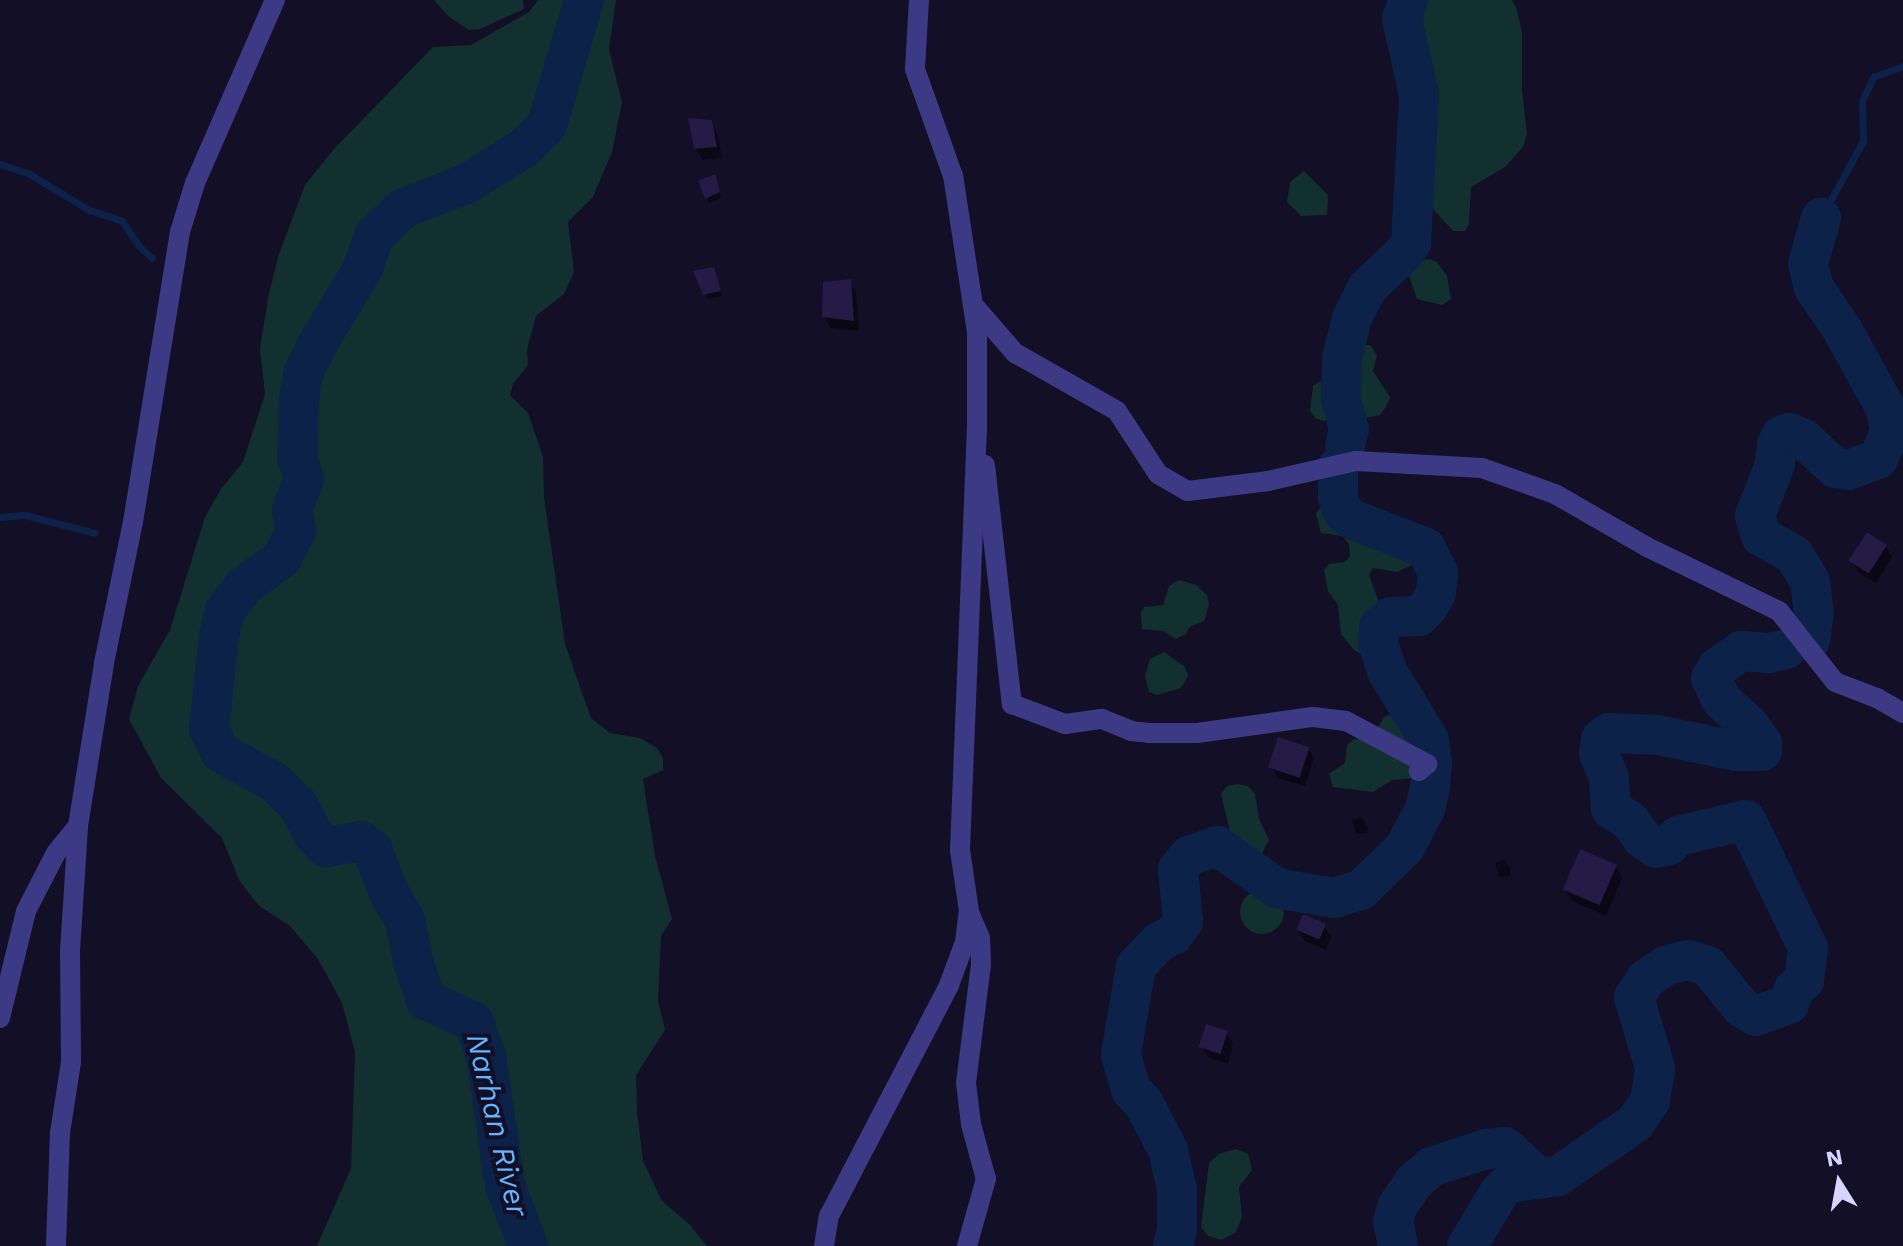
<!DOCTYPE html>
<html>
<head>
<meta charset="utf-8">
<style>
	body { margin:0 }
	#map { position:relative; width:1903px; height:1246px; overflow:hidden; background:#130f26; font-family:"Work Sans",sans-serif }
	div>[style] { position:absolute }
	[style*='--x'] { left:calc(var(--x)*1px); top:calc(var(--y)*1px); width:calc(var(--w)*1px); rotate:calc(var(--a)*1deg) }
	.green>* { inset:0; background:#12302f }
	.round { border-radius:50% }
	.shadow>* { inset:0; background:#0007 }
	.stream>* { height:7px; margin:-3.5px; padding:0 3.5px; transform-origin:3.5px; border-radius:3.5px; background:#0c2248 }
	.river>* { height:40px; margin:-20px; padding:0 20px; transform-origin:20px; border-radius:20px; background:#0c2248 }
	.building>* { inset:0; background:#241b47; transform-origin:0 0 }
	.minor>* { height:20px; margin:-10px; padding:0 10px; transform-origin:10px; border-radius:10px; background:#3d3a85 }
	span { translate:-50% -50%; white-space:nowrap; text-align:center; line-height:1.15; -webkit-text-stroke:8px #130f26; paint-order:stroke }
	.water-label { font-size:30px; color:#62b6ff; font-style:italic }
	.north { position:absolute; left:1799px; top:1142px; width:80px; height:80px; -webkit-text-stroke:6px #130f26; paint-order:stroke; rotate:349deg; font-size:22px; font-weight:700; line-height:32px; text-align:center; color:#d9d4ff }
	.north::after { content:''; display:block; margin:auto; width:28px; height:36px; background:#d9d4ff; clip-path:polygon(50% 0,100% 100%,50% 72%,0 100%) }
</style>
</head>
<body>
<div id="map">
	<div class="green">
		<div style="clip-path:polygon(434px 0,523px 0,524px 9px,480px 29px,469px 30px,449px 17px)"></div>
		<div style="clip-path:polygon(538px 0,616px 0,609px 49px,622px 102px,612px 152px,593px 197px,568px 222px,574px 272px,564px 294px,536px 316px,527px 350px,528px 365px,513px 384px,510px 395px,528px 413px,543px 457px,544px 497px,565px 644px,591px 718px,610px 733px,640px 738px,657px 748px,663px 758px,663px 770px,643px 779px,655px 856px,672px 919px,661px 936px,658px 1001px,665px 1030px,636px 1075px,637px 1111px,643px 1161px,662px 1201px,689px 1224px,707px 1246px,317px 1246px,351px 1168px,355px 1052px,342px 1003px,318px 959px,290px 926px,258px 905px,239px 880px,222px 838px,161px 778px,129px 719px,138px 686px,170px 630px,205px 517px,221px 489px,243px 462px,265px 394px,260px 349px,268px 298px,279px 254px,305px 185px,334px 149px,433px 47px,471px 45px,529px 12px)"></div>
		<div style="clip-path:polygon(1406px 0,1512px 0,1517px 10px,1522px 33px,1522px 90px,1527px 134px,1523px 147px,1505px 167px,1471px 187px,1469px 224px,1465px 231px,1453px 231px,1434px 210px,1417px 163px,1414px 140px,1418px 111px,1430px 76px,1431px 58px,1424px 51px,1406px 45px,1398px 36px)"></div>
		<div style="clip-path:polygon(1304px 171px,1328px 195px,1327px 215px,1301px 216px,1287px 202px,1290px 182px)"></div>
		<div style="clip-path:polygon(1430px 259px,1437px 262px,1447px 276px,1451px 299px,1442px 305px,1417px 299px,1408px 273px,1419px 260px)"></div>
		<div style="clip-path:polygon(1364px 345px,1370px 345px,1377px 355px,1373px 371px,1390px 397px,1386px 407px,1380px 415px,1370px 417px,1331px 422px,1316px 419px,1310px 411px,1313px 386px,1323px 380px,1349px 380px,1350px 354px)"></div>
		<div style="clip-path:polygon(1333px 507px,1379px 509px,1414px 535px,1419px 549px,1414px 564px,1397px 572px,1373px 568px,1369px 575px,1392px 637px,1393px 648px,1389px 656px,1371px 659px,1354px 650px,1341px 634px,1338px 605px,1328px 591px,1324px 570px,1329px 564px,1345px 562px,1350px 556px,1349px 544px,1342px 536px,1321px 533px,1316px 514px,1319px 509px)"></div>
		<div style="clip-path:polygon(1179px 580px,1196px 585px,1207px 595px,1209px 605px,1204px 621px,1189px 627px,1186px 634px,1176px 639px,1163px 631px,1142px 629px,1141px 612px,1144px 607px,1163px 605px,1169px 586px)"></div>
		<div style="clip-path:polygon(1164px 652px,1185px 667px,1188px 676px,1181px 688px,1157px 695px,1149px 692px,1145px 676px,1150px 659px)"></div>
		<div style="clip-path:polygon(1397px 711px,1413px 721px,1423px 741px,1427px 764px,1416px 778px,1392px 780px,1373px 792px,1333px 787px,1329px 774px,1345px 763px,1347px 745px,1354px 739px,1371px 739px,1384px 717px)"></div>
		<div style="clip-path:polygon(1237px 784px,1248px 786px,1255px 794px,1259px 819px,1269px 840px,1260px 857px,1228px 865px,1223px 862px,1229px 828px,1221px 794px,1227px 786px)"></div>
		<div class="round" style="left:1240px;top:890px;width:44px;height:44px"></div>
		<div style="clip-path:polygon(1236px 1149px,1248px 1154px,1252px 1170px,1239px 1187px,1242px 1217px,1236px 1232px,1221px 1240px,1208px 1236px,1201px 1227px,1209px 1163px,1219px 1154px)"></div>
	</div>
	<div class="shadow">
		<div style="clip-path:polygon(711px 122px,717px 134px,722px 158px,703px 160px,696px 149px)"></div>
		<div style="clip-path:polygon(717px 181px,721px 198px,709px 203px,701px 182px)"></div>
		<div style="clip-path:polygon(716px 274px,722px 296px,708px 299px,705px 294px)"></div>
		<div style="clip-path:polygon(850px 282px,856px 292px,859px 331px,831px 328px,824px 317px)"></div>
		<div style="clip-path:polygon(1886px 546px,1892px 557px,1876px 583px,1858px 572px,1852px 561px)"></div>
		<div style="clip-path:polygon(1308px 748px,1314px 759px,1305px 786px,1278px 778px,1272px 767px)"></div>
		<div style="clip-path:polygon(1361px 817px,1368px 827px,1367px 833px,1356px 834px,1352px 820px)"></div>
		<div style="clip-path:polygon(1504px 859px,1511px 869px,1510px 876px,1499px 877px,1495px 863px)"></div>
		<div style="clip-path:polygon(1616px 867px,1622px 878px,1606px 916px,1572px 901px,1566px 890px)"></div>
		<div style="clip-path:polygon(1324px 926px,1331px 937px,1326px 950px,1305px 941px,1298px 930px)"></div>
		<div style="clip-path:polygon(1226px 1032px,1233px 1043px,1228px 1064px,1209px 1058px,1202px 1047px)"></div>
	</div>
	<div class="stream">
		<div style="--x:0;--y:164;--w:29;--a:18"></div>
		<div style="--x:28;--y:173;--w:71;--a:31.2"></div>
		<div style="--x:89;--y:210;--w:35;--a:18"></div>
		<div style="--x:122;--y:221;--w:29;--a:56"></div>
		<div style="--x:138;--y:245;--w:19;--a:43"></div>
		<div style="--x:1821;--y:218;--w:88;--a:-61.4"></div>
		<div style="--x:1863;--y:141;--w:40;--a:-91.4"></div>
		<div style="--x:1862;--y:101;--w:26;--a:-65"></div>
		<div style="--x:1873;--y:77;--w:32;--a:-20"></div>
		<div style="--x:0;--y:517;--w:25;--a:-5"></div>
		<div style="--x:25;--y:515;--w:72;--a:14.4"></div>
	</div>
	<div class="river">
		<div style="--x:1345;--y:446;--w:17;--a:-77"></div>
		<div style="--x:1349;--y:429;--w:31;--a:-105"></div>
		<div style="--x:1341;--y:399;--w:41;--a:-88.6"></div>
		<div style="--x:1342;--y:358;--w:41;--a:-76"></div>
		<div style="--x:1352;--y:318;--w:34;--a:-63"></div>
		<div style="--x:1367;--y:288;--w:52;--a:-43.5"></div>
		<div style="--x:1405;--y:252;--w:11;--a:-56"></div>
		<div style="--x:1411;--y:243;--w:148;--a:-86.9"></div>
		<div style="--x:1419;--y:95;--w:78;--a:-102.6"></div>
		<div style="--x:1402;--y:19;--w:20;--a:-72"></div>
		<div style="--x:1810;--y:641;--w:27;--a:-82"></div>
		<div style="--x:1814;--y:614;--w:33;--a:-97"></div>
		<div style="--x:1810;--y:581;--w:31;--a:-122"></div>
		<div style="--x:1794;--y:555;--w:38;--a:-150"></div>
		<div style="--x:1761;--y:536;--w:21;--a:-107"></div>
		<div style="--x:1755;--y:516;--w:56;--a:-69"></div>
		<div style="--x:1775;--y:464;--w:20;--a:-84"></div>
		<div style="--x:1777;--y:444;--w:9;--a:-63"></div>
		<div style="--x:1781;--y:436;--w:9;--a:-21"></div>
		<div style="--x:1789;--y:433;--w:16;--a:22"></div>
		<div style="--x:1804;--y:439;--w:42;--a:43.1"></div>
		<div style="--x:1835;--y:468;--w:13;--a:9"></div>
		<div style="--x:1848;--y:470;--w:32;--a:-20"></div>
		<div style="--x:1878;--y:459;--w:30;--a:-66"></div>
		<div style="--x:1890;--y:432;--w:23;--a:-100"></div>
		<div style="--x:1886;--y:409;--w:91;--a:-118.8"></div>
		<div style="--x:1842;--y:329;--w:50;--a:-124.3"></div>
		<div style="--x:1814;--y:288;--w:25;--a:-104"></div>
		<div style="--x:1808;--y:264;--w:48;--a:-74.2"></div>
		<div style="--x:528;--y:1246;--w:65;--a:-110.7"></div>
		<div style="--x:505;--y:1185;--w:129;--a:-98.4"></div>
		<div style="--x:486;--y:1057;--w:37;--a:-109"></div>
		<div style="--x:474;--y:1022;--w:53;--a:-155.4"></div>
		<div style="--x:426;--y:1000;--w:41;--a:-108.4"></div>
		<div style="--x:413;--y:961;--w:42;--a:-101"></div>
		<div style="--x:405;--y:920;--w:29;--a:-121"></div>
		<div style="--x:390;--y:895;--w:49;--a:-111.4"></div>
		<div style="--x:372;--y:849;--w:14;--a:-144"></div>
		<div style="--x:361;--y:841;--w:36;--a:170"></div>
		<div style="--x:326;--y:847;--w:18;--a:-135"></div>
		<div style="--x:313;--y:834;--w:33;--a:-117"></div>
		<div style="--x:298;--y:805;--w:33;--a:-136"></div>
		<div style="--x:274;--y:782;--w:60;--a:-151.3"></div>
		<div style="--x:221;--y:753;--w:27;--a:-117"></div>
		<div style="--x:209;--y:729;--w:94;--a:-83.9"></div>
		<div style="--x:219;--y:636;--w:26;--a:-77"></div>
		<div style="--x:225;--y:611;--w:30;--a:-53"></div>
		<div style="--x:243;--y:587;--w:49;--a:-36.6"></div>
		<div style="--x:282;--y:558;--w:31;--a:-63"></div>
		<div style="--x:296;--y:530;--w:21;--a:-101"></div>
		<div style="--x:292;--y:509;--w:32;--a:-68"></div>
		<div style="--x:304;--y:479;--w:22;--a:-108"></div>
		<div style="--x:297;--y:458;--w:59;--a:-88.1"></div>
		<div style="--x:299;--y:399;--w:28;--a:-80"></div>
		<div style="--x:304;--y:371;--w:37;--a:-63"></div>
		<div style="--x:321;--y:338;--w:82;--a:-59"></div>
		<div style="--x:363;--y:268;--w:34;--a:-71"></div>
		<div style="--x:374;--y:236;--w:39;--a:-44"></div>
		<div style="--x:402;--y:209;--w:71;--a:-21.5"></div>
		<div style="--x:468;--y:183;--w:66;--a:-32"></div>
		<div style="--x:524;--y:148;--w:33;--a:-45"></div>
		<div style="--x:547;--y:125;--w:130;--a:-73.5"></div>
		<div style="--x:1173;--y:1246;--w:16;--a:-76"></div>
		<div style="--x:1177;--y:1230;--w:41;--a:-90"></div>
		<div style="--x:1177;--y:1189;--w:40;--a:-103"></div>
		<div style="--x:1168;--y:1150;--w:54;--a:-117.5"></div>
		<div style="--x:1143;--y:1102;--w:17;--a:-135"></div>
		<div style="--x:1131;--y:1090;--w:37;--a:-106"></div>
		<div style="--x:1121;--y:1054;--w:89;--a:-80.3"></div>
		<div style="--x:1136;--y:966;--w:33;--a:-46"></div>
		<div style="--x:1159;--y:942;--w:16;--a:-27"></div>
		<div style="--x:1173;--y:935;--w:16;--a:-52"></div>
		<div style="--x:1183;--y:922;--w:53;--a:-95.4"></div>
		<div style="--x:1178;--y:869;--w:17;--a:-50"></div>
		<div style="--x:1189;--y:856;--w:30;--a:-20"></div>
		<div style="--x:1217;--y:846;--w:73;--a:35"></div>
		<div style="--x:1277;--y:888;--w:58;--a:10"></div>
		<div style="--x:1334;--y:898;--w:28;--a:-17"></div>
		<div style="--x:1361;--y:890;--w:62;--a:-44.3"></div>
		<div style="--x:1405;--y:847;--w:43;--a:-62.2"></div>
		<div style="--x:1425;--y:809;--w:23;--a:-77"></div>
		<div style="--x:1430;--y:787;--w:23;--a:-85"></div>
		<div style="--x:1432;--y:764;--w:24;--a:-97"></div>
		<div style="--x:1429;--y:740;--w:81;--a:-121.3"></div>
		<div style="--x:1387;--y:671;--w:29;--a:-108"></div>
		<div style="--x:1378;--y:643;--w:16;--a:-86"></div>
		<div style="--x:1379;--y:627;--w:16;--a:-40"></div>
		<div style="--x:1391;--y:617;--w:28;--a:-2"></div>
		<div style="--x:1419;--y:616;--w:13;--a:-45"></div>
		<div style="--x:1428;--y:607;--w:16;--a:-60"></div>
		<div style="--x:1436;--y:593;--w:20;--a:-84"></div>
		<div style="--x:1438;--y:573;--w:28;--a:-116"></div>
		<div style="--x:1426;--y:548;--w:77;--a:-158.7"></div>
		<div style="--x:1354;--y:520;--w:14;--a:-144"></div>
		<div style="--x:1343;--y:512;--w:15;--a:-110"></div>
		<div style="--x:1338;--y:498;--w:31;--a:-90"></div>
		<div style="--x:1398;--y:1246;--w:25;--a:-101"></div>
		<div style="--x:1393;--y:1221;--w:17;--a:-73"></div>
		<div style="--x:1398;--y:1205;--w:28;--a:-55"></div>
		<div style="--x:1414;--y:1182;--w:23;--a:-41"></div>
		<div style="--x:1431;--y:1167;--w:58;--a:-18.1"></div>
		<div style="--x:1486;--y:1149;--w:19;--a:-6"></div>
		<div style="--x:1505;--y:1147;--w:47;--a:42.4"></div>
		<div style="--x:1467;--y:1246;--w:62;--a:-58.9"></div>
		<div style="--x:1499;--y:1193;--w:14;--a:-45"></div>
		<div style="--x:1509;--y:1183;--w:49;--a:-8.1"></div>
		<div style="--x:1558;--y:1176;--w:93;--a:-34.5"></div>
		<div style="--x:1635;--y:1123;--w:27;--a:-56"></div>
		<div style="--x:1650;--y:1101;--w:33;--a:-81"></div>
		<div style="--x:1655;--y:1068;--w:74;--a:-106.5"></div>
		<div style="--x:1634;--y:997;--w:22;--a:-56"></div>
		<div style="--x:1646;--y:979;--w:23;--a:-34"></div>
		<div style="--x:1665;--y:966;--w:24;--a:-15"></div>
		<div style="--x:1688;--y:960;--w:21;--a:17"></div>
		<div style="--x:1708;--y:966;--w:54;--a:51"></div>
		<div style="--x:1742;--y:1008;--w:16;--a:30"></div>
		<div style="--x:1756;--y:1016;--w:35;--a:-20"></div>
		<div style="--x:1789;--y:1004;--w:16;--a:-72"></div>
		<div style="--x:1794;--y:989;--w:13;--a:-39"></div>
		<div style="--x:1804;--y:981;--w:33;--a:-83"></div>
		<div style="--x:1808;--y:948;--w:142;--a:-115.8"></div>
		<div style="--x:1746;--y:820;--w:70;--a:166.8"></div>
		<div style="--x:1678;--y:836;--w:13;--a:135"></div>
		<div style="--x:1669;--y:845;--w:13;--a:167"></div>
		<div style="--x:1656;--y:848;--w:17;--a:-144"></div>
		<div style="--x:1642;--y:838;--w:21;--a:-125"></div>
		<div style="--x:1630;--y:821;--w:22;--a:-148"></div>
		<div style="--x:1611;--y:809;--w:31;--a:-94"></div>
		<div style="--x:1609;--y:778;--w:27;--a:-112"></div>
		<div style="--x:1599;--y:753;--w:14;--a:-82"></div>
		<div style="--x:1601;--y:739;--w:10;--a:-37"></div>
		<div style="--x:1609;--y:733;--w:49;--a:2.3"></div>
		<div style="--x:1658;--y:735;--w:80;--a:11.6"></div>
		<div style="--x:1736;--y:751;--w:26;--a:0"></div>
		<div style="--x:1762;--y:751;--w:8;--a:-90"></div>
		<div style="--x:1762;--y:743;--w:22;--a:-126"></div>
		<div style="--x:1749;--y:725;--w:36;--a:-138"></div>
		<div style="--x:1722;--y:701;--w:25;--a:-116"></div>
		<div style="--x:1711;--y:678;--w:12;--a:-59"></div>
		<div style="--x:1717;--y:668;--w:29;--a:-35"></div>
		<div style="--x:1741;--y:651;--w:28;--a:4"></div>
		<div style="--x:1769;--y:653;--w:18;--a:-13"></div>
	</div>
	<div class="building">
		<div style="clip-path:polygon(688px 118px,712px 120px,717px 147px,694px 149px)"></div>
		<div style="clip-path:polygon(715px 174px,720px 192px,705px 199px,698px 181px)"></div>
		<div style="clip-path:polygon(714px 267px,721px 291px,703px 295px,693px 271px)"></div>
		<div style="clip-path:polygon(851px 279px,854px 321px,822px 317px,823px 282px)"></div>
		<div style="left:1867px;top:532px;width:24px;height:34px;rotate:33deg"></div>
		<div style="left:1278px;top:737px;width:33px;height:32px;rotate:18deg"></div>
		<div style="left:1580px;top:849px;width:40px;height:44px;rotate:23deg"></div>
		<div style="left:1303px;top:914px;width:25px;height:17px;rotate:23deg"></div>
		<div style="left:1206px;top:1024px;width:23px;height:24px;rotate:18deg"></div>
	</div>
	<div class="minor">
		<div style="--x:976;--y:308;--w:60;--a:49.1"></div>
		<div style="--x:1015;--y:353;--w:117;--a:29.6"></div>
		<div style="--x:1117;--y:411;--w:75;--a:56.9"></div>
		<div style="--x:1158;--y:474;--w:34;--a:30"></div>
		<div style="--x:1188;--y:491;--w:81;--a:-7.1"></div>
		<div style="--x:1268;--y:481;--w:90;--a:-12.8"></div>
		<div style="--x:1356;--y:461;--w:126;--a:3.2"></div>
		<div style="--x:1482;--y:468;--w:77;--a:19.6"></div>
		<div style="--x:1555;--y:494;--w:106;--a:29.9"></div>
		<div style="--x:1647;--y:547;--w:147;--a:25.9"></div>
		<div style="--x:1779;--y:611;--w:90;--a:51.7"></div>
		<div style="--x:1835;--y:682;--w:45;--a:20.9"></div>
		<div style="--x:1877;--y:698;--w:30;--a:30"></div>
		<div style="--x:985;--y:465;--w:241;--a:83.6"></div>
		<div style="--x:1012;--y:704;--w:57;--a:20.7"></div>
		<div style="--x:1065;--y:724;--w:37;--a:-8"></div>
		<div style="--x:1102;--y:719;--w:31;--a:22"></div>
		<div style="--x:1131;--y:731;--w:18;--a:6"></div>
		<div style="--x:1149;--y:733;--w:48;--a:0"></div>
		<div style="--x:1197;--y:733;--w:117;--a:-7.9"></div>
		<div style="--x:1313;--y:717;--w:33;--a:7"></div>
		<div style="--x:1346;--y:721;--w:92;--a:28"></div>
		<div style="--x:1427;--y:764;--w:11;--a:139"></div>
		<div style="--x:0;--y:1018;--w:110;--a:-76.3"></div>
		<div style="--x:26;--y:911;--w:65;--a:-62.7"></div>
		<div style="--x:56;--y:853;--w:35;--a:-51"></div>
		<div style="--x:56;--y:1246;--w:113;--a:-88"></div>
		<div style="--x:60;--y:1133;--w:72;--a:-81.2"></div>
		<div style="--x:71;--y:1062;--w:111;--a:-90.5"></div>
		<div style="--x:70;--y:951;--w:125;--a:-86.3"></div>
		<div style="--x:78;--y:826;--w:165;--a:-80.9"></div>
		<div style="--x:104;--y:663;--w:144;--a:-78.4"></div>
		<div style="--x:133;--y:522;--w:294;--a:-80.8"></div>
		<div style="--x:180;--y:232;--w:51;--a:-73"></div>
		<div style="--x:195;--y:183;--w:200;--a:-66.4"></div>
		<div style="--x:824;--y:1246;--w:30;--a:-81"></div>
		<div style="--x:829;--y:1216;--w:260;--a:-62.5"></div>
		<div style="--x:949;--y:985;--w:46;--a:-69.6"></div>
		<div style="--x:965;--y:942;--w:31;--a:-83"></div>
		<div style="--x:969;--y:911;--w:62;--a:-98.4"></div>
		<div style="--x:960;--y:850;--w:420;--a:-87.7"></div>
		<div style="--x:977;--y:430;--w:98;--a:-90"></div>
		<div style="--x:977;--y:332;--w:158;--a:-98.7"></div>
		<div style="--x:953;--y:176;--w:114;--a:-109.6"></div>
		<div style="--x:915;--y:69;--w:69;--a:-86.7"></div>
		<div style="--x:967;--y:1246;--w:70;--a:-74.2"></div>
		<div style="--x:986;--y:1179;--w:57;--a:-105.3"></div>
		<div style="--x:971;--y:1124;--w:41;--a:-97"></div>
		<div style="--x:966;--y:1083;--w:119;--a:-82.8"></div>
		<div style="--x:981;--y:965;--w:27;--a:-92"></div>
		<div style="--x:980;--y:938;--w:26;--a:-113"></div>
	</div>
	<div class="water-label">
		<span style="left:497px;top:1125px;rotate:77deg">Narhan River</span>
	</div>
	<div class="north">N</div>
</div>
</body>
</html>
